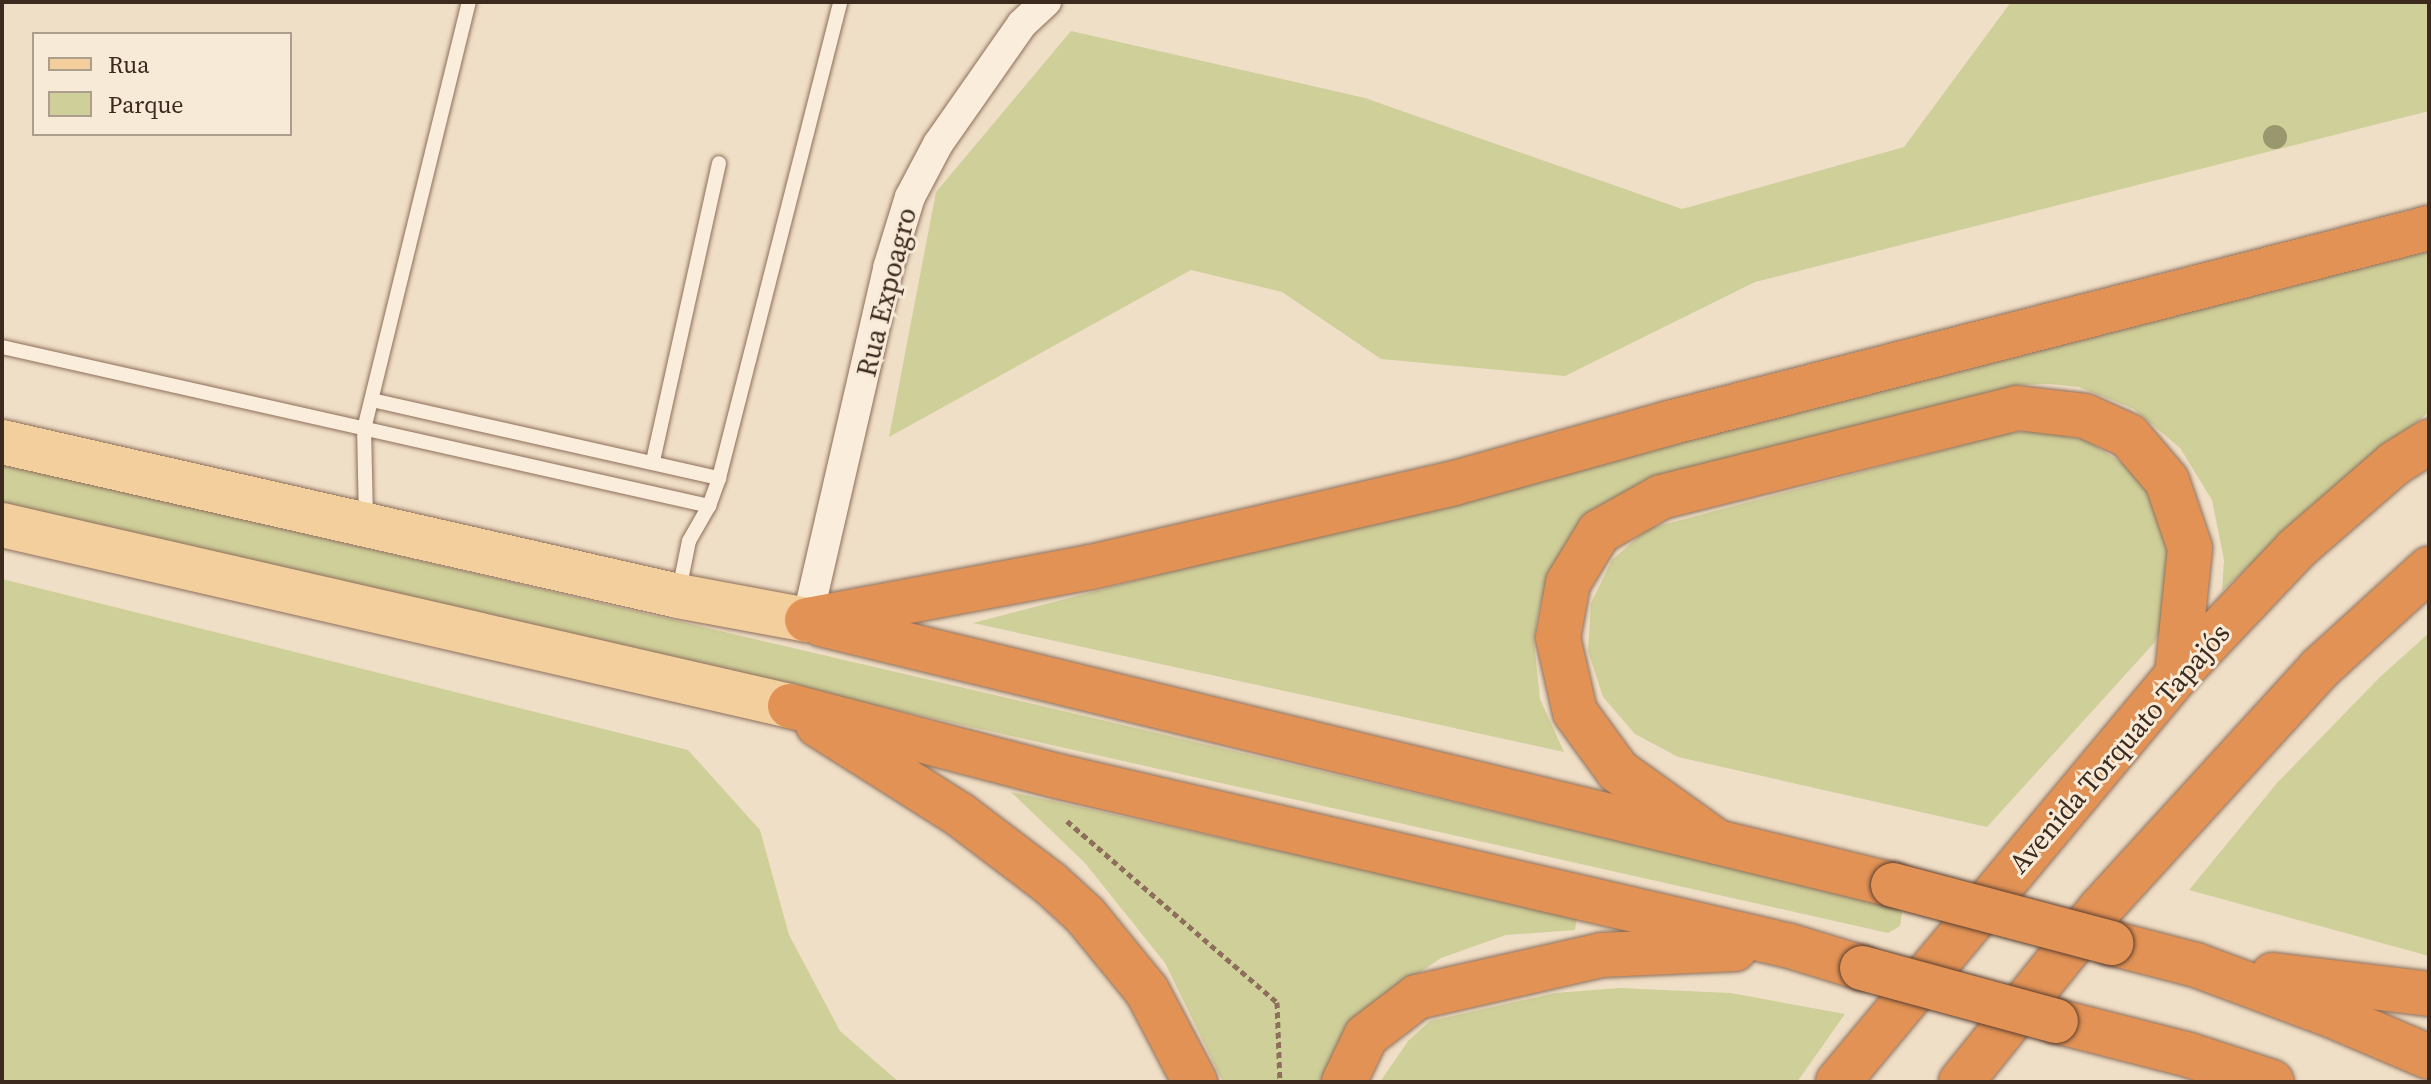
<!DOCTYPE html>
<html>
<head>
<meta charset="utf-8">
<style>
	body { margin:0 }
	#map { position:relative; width:2431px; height:1084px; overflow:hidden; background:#f0dfc7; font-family:"Source Serif 4",serif }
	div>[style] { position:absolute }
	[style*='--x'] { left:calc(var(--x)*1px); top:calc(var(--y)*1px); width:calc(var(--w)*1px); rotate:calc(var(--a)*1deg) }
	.green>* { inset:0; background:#cfcf9a }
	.path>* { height:5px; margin-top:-2.5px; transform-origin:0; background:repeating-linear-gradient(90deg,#8d6f5b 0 6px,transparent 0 10px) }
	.roads { filter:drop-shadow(0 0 2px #8d6f5b) drop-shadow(0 0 2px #8d6f5b) }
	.lane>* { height:14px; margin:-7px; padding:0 7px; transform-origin:7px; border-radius:7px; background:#faeddb }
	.street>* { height:30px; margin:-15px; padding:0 15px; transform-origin:15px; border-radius:15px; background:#faeddb }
	.primary>* { height:44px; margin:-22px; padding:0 22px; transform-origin:22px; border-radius:22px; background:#f4cf9e }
	.highway>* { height:44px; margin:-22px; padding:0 22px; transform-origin:22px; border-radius:22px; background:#e29255 }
	.bridges { filter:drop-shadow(0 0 2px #5b3e2f) drop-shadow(0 0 2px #5b3e2f) }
	.highway-bridge>* { height:44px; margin:-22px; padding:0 22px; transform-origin:22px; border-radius:22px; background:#e29255 }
	.trees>* { width:24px; height:24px; margin:-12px; border-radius:50%; background:#9a966e }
	span { translate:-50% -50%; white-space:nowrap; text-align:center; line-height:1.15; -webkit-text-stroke:6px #f7ead7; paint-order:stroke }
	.street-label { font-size:28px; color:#3d2a1f }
	.frame { position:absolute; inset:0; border:4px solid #3d2a1f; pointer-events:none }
	.legend { position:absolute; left:32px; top:32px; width:260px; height:104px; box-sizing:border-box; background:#f7ead7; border:2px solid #ad9d8d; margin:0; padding:10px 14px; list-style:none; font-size:24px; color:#3d2a1f }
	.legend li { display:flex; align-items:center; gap:16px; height:40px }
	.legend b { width:40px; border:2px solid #ad9d8d }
</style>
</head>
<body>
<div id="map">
	<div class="green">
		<div style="clip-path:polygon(2011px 2px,2429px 2px,2429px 111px,1755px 282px,1565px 376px,1381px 359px,1282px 292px,1191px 270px,889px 437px,936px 192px,1071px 31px,1365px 98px,1682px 209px,1904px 147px)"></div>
		<div style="clip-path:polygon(2429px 245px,2429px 412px,2347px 477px,2222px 591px,2224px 560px,2212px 500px,2180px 448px,2134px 409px,2079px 387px,2049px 384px,2019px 385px,1656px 477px,1627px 491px,1601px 509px,1545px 586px,1538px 613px,1534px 642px,1540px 699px,1564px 752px,973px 623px)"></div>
		<div style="clip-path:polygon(2034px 431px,2086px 440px,2130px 468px,2147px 488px,2171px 536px,2166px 617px,2155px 642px,1987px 827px,1678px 757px,1635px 734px,1603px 697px,1588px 651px,1591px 603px,1612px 560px,1647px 529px,2008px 433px)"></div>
		<div style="clip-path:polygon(2px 463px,1897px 906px,1902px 913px,1900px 926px,1888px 933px,60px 522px,2px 506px)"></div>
		<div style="clip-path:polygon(2px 579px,688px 750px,760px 830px,789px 935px,840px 1031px,899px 1082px,2px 1082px)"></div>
		<div style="clip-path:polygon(2429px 633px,2429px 956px,2189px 890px,2277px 783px,2380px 677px)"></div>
		<div style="clip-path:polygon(1011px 792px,1577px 916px,1575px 930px,1506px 935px,1441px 958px,1413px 977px,1330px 1082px,1223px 1082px,1165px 963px,1085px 863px)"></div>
		<div style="clip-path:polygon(1619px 988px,1731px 993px,1845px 1014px,1797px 1082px,1380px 1082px,1408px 1041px,1430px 1021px,1555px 993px)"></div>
	</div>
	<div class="path">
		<div style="--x:1067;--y:821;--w:277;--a:40.8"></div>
		<div style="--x:1277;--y:1002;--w:80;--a:87.9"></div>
	</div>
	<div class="roads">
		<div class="lane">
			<div style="--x:2;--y:347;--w:725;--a:12.67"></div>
			<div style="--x:372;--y:400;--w:356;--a:12.7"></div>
			<div style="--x:653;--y:461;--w:305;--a:-77.5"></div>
			<div style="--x:366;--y:521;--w:92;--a:-91.2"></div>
			<div style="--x:364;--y:429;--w:440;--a:-76.2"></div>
			<div style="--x:679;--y:590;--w:50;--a:-78.5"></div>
			<div style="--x:689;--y:541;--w:40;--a:-60.3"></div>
			<div style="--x:709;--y:506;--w:30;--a:-70"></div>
			<div style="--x:719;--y:478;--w:491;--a:-75.7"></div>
		</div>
		<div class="street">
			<div style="--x:807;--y:620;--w:361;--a:-77"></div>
			<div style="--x:888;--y:268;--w:74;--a:-72.8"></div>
			<div style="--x:910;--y:197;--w:60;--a:-62.2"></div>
			<div style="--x:938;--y:144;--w:146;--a:-55"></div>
			<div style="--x:1022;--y:24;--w:33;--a:-43"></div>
		</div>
		<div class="primary">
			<div style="--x:2;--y:442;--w:693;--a:12.83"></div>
			<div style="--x:678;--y:596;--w:131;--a:10.5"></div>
			<div style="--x:2;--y:525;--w:809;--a:12.94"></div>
		</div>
		<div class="highway">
			<div style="--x:807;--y:620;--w:289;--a:-10.6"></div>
			<div style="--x:1091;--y:567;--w:369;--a:-13"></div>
			<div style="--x:1451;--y:484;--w:226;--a:-15.6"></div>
			<div style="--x:1669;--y:423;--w:785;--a:-14.39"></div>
			<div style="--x:821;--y:624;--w:1103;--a:13.68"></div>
			<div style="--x:790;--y:706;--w:276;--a:14.7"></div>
			<div style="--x:1057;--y:776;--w:752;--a:13.06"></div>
			<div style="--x:1790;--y:946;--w:75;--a:17"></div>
			<div style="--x:818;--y:725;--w:167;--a:32.3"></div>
			<div style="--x:959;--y:814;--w:114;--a:37.2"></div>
			<div style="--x:1050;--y:883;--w:47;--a:42.4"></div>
			<div style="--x:1085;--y:915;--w:98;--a:50.8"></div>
			<div style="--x:1147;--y:991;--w:103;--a:62.2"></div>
			<div style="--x:1717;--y:842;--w:122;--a:-144.4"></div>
			<div style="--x:1618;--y:771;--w:73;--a:-126.1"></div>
			<div style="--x:1575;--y:712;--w:76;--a:-102.9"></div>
			<div style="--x:1558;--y:638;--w:56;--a:-79.7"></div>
			<div style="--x:1568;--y:583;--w:60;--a:-58.7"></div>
			<div style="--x:1599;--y:532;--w:71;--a:-29.4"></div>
			<div style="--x:1661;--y:497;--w:367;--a:-14"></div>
			<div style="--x:2017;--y:408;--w:68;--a:6.7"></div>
			<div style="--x:2085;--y:416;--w:48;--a:24.4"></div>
			<div style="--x:2129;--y:436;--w:59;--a:49.8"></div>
			<div style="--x:2167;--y:481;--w:71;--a:71.1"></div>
			<div style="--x:2190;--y:548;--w:128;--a:95.8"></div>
			<div style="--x:2111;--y:943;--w:88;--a:14.5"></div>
			<div style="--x:2196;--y:965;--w:146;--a:20.4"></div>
			<div style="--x:2333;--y:1016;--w:104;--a:23.1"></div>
			<div style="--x:2273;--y:975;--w:157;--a:6.9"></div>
			<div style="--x:2056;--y:1021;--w:137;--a:14.3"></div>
			<div style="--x:2189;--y:1055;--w:87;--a:18"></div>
			<div style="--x:1344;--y:1082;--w:51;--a:-64.4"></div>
			<div style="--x:1366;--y:1036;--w:64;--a:-37.4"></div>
			<div style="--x:1417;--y:997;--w:190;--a:-12.8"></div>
			<div style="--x:1602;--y:955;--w:133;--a:-2.6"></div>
			<div style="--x:1838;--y:1082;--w:530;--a:-50.21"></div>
			<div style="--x:2177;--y:675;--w:173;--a:-46.6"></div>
			<div style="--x:2296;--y:549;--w:131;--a:-41"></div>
			<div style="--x:2395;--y:463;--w:40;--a:-32"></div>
			<div style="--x:1961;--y:1082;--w:223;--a:-51.2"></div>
			<div style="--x:2101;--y:908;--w:323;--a:-47.6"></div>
			<div style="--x:2319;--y:669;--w:149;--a:-42.3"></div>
		</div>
	</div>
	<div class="bridges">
		<div class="highway-bridge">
			<div style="--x:1893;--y:885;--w:226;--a:14.9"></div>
			<div style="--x:1862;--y:968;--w:201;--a:15.3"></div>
		</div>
	</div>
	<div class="trees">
		<div style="left:2275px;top:137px"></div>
	</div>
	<div class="street-label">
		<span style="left:886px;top:292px;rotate:-76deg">Rua Expoagro</span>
		<span style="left:2119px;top:748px;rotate:-49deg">Avenida Torquato Tapajós</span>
	</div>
	<div class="frame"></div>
	<ul class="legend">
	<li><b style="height:10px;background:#f4cf9e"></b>Rua</li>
	<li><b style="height:22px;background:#cfcf9a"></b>Parque</li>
	</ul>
</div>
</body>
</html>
